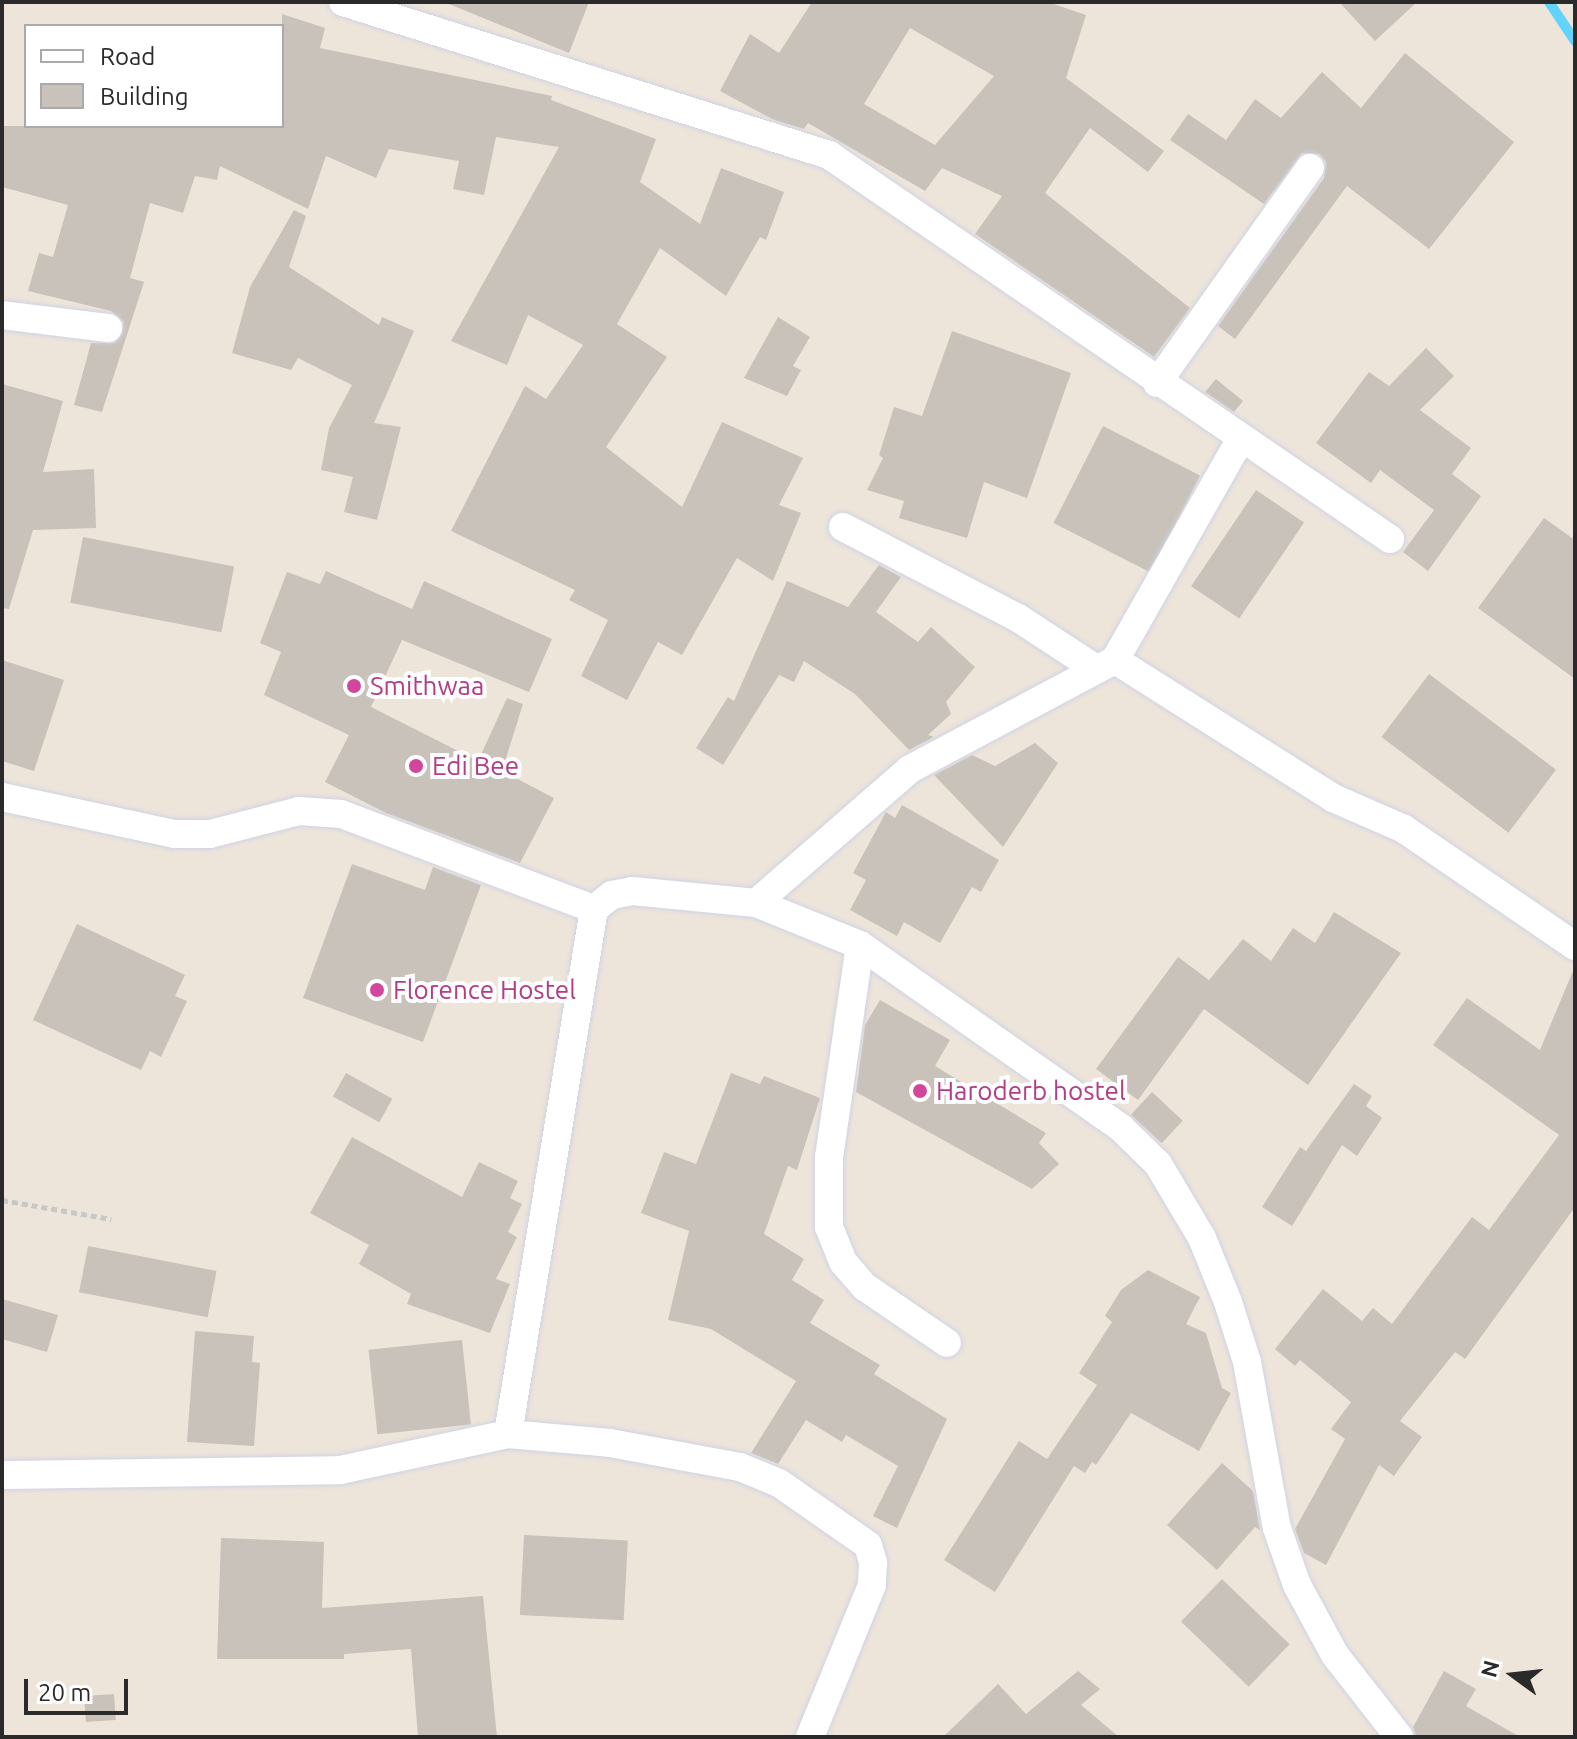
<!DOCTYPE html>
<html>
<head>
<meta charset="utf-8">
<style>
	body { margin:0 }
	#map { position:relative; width:1577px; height:1739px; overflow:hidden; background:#eee5da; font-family:Ubuntu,sans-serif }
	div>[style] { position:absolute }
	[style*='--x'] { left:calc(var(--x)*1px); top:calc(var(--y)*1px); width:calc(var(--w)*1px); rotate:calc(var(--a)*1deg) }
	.stream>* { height:10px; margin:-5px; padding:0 5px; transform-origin:5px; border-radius:5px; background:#61d3fc }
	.building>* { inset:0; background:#c9c2ba; transform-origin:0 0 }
	.path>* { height:5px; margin-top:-2.5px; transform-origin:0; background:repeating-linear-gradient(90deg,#c8c8c8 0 6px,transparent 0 10px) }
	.roads { filter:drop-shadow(0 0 2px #cfd3e5) drop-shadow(0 0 2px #cfd3e5) }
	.minor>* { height:28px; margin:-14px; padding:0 14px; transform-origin:14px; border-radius:14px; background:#fff }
	.dots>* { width:22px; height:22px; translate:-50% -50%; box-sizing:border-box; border:4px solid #fff; border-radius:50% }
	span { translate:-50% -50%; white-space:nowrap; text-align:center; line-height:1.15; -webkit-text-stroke:8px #fff; paint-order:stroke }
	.hotel-label { font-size:26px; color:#b23c85 }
	.left { translate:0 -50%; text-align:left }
	.frame { position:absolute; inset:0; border:4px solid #2a2a2a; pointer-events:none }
	.legend { position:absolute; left:24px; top:24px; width:260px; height:104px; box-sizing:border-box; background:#fff; border:2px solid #aaa; margin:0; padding:10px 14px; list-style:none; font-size:24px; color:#2a2a2a }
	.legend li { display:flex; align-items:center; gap:16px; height:40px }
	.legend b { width:40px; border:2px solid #aaa }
	.north { position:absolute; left:1473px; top:1635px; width:80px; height:80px; -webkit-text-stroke:6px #fff; paint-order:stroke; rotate:285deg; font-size:22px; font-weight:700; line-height:32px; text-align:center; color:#2a2a2a }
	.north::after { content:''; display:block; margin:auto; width:28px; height:36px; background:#2a2a2a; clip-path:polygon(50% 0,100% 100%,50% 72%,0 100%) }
	.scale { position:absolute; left:24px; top:1679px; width:104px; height:36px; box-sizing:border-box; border:4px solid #2a2a2a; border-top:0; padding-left:10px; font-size:24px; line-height:28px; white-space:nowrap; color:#2a2a2a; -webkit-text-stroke:6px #fff; paint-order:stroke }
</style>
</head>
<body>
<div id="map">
	<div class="stream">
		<div style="--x:1549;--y:2;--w:47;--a:56.3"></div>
	</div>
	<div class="building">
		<div style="clip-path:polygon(444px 2px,589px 2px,569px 53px)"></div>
		<div style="clip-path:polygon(evenodd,812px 2px,1048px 2px,1086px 15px,1066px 78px,1164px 151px,1148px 172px,1090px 128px,1045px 193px,1190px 308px,1154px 357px,975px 234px,1002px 196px,942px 168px,925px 191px,808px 123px,804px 129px,774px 120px,720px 91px,750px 34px,779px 53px,812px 2px,910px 28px,994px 76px,935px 145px,864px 104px,910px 28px)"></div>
		<div style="clip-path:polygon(1339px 2px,1417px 2px,1375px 41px)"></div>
		<div style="clip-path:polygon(282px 14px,325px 28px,320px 48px,552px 96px,551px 100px,656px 139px,640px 182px,700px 224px,721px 168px,784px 192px,766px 240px,760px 237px,726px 296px,660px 248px,617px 324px,667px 357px,606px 447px,682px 507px,722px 422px,803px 458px,779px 505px,801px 513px,773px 581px,737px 558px,682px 655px,658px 642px,627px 700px,581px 676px,608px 620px,569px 600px,575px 590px,451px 531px,525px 386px,546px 399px,583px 345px,528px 315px,507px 365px,451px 341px,559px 147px,496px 137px,484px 195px,453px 189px,459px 161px,389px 149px,376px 178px,326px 156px,308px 209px,220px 166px,217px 180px,195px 176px,183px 213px,150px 203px,130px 278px,144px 282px,102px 412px,74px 405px,91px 343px,115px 343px,124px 322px,111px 311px,28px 291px,39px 253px,53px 257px,68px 205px,2px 187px,2px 126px,282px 126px)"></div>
		<div style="clip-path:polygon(1405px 53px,1514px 142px,1429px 249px,1347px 186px,1235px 339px,1218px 326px,1324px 178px,1326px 162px,1319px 154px,1302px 153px,1264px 204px,1170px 140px,1188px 114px,1226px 140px,1255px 99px,1281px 118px,1322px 72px,1361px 108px)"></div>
		<div style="clip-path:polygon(294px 210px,306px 216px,289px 267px,379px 325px,382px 317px,414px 331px,374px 423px,401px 427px,377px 520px,344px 512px,353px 477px,321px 470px,329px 428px,352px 385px,298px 358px,291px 370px,232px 353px,250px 287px)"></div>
		<div style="clip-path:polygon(778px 317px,810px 337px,793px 366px,801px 370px,787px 396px,744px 378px)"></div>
		<div style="clip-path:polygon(952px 331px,1071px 373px,1027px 498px,984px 482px,967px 538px,899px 518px,904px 501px,867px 490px,883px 458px,879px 455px,894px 407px,922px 416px)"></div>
		<div style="clip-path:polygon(1426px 348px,1454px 376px,1420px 410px,1471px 448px,1452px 474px,1481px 496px,1428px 571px,1403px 552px,1434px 510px,1380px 470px,1371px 483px,1316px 443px,1369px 372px,1389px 386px)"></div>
		<div style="clip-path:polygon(1216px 379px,1243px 401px,1234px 412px,1205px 392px)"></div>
		<div style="clip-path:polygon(2px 384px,63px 401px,43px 472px,94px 469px,96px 528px,33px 530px,9px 609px,2px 608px)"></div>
		<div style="left:1103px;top:426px;width:109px;height:109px;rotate:27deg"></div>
		<div style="left:1256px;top:490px;width:58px;height:116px;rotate:34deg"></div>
		<div style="clip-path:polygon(1544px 518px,1575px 540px,1575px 679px,1478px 608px)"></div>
		<div style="left:83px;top:537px;width:154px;height:67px;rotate:11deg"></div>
		<div style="clip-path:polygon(879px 565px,901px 577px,876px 612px,918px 642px,931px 627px,975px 667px,946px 702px,951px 714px,928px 735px,934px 737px,909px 750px,855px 694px,804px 661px,794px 682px,779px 675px,723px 765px,696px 748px,728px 697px,734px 701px,787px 581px,848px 607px)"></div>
		<div style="clip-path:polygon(326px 571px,412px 609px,424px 581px,552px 639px,529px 692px,402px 640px,371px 707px,478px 761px,507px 698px,523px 704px,502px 771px,554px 798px,520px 863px,386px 813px,325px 782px,349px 735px,264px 695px,281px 652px,260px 643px,287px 572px,320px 584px)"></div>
		<div style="clip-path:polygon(2px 660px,64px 680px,34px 771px,2px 761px)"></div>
		<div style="left:1429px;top:674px;width:159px;height:79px;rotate:37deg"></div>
		<div style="clip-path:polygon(1035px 743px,1058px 763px,1003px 847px,934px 775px,972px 755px,995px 766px)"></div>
		<div style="clip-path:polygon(902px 805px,999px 860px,981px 892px,972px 887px,940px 943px,904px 922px,897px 936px,850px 910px,866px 880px,853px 873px,886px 812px,895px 818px)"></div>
		<div style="clip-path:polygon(352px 864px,425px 890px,433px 867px,481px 885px,423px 1042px,303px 998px)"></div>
		<div style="clip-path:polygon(1334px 912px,1401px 953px,1308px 1085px,1204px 1009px,1138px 1100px,1096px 1069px,1178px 957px,1209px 980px,1243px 939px,1271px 961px,1293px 928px,1315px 943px)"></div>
		<div style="clip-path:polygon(77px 924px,185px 975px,175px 996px,187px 1001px,161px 1057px,150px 1051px,141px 1070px,33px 1020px)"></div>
		<div style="clip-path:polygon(1575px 966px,1575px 1207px,1465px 1359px,1455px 1352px,1400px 1421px,1422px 1437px,1394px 1476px,1379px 1465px,1326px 1565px,1304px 1553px,1295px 1529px,1345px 1439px,1331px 1429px,1351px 1402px,1300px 1360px,1295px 1366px,1275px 1349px,1323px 1289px,1362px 1321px,1373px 1308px,1392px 1324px,1472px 1217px,1489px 1230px,1559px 1135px,1433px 1045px,1467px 998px,1540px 1050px)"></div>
		<div style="clip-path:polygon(880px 1000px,950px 1040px,935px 1066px,1046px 1133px,1039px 1143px,1059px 1164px,1032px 1189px,856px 1092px,865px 1025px)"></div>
		<div style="left:346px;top:1073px;width:53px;height:27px;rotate:29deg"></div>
		<div style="clip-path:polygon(731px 1073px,760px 1084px,764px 1076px,820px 1098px,797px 1170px,788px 1166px,764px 1234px,804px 1259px,792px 1280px,824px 1300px,810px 1323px,880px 1365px,874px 1374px,947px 1419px,897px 1528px,873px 1516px,898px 1466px,846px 1435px,842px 1442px,806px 1420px,778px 1464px,751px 1453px,796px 1381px,711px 1329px,668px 1320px,689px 1231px,641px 1213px,664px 1152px,696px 1164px)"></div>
		<div style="clip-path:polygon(1354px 1084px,1372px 1096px,1366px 1106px,1382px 1118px,1357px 1156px,1342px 1145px,1292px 1226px,1262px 1207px,1300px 1147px,1306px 1151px)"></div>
		<div style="left:1152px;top:1092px;width:42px;height:31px;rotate:43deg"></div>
		<div style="clip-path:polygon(352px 1137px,462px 1197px,479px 1162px,518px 1181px,510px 1198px,522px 1204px,508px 1232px,517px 1237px,496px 1279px,510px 1284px,490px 1333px,407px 1304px,411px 1294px,359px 1264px,369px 1245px,310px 1213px)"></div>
		<div style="left:88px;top:1246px;width:131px;height:47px;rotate:11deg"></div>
		<div style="clip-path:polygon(1148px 1270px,1200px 1297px,1186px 1324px,1206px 1333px,1222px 1388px,1231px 1393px,1199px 1451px,1131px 1413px,1096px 1465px,1092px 1462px,1085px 1473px,1074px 1466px,995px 1592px,944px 1560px,1019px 1441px,1047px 1459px,1097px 1385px,1079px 1373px,1112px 1322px,1105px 1316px,1121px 1290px)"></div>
		<div style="clip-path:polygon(2px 1299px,58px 1315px,47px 1352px,2px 1339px)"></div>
		<div style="clip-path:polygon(195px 1331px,254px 1336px,252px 1362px,260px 1363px,254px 1446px,187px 1442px)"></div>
		<div style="left:462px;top:1340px;width:85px;height:94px;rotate:84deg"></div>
		<div style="clip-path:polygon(1222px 1463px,1253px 1491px,1260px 1530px,1255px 1527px,1217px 1570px,1167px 1525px)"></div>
		<div style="left:524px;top:1535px;width:104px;height:80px;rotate:3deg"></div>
		<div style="clip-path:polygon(221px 1538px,324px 1542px,322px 1608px,483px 1596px,497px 1737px,418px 1737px,411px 1649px,344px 1654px,344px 1659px,217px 1659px)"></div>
		<div style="left:1222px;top:1579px;width:94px;height:59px;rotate:44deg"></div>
		<div style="clip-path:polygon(1078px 1671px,1100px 1689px,1081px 1705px,1119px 1737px,943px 1737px,998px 1684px,1026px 1714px)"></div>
		<div style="clip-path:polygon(1444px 1671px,1476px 1689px,1466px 1706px,1520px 1737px,1416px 1737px,1413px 1727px)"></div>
		<div style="left:114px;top:1694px;width:26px;height:30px;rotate:86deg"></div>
	</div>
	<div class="path">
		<div style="--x:2;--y:1200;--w:111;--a:9.9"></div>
	</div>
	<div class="roads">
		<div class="minor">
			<div style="--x:343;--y:2;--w:510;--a:17.47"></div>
			<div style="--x:829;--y:155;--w:680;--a:34.39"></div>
			<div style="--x:2;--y:315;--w:107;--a:7"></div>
			<div style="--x:1157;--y:383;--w:264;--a:-54.6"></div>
			<div style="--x:843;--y:527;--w:197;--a:27.5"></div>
			<div style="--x:1018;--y:618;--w:93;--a:33.2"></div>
			<div style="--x:1115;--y:660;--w:258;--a:32.3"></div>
			<div style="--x:1333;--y:798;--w:77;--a:23.6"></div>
			<div style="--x:1404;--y:829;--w:207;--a:34.4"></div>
			<div style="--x:2;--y:797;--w:177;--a:12.1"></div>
			<div style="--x:175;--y:834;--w:35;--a:0"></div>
			<div style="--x:210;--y:834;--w:92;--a:-14.5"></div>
			<div style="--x:299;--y:811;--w:42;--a:4.1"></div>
			<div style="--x:341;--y:814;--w:270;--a:20.6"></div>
			<div style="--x:594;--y:909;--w:23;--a:-38"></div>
			<div style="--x:612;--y:895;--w:20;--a:-11"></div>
			<div style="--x:632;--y:891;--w:125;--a:5.5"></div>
			<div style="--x:756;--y:903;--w:112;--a:22"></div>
			<div style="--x:860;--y:945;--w:319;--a:35"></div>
			<div style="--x:1121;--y:1128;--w:52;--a:44.2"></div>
			<div style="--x:1158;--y:1164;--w:86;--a:59.3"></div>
			<div style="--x:1202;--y:1238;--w:69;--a:67.9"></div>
			<div style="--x:1228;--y:1302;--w:63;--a:72.4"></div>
			<div style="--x:1247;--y:1362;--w:169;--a:79.8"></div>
			<div style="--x:1277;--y:1528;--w:60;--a:70.7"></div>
			<div style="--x:1297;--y:1585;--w:80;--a:61.5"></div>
			<div style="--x:1335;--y:1655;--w:104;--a:52"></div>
			<div style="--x:756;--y:903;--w:204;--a:-41"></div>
			<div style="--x:910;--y:769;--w:232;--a:-28"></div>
			<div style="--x:1115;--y:660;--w:253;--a:-60.4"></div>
			<div style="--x:860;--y:945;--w:214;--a:98.3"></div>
			<div style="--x:829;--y:1157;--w:70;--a:90"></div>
			<div style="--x:829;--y:1227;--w:38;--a:68"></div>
			<div style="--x:843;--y:1262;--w:33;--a:49"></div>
			<div style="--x:865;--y:1287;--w:99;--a:34.3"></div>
			<div style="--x:508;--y:1434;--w:532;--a:-80.7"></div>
			<div style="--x:2;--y:1475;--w:338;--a:-0.8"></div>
			<div style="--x:340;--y:1470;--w:172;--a:-12.1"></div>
			<div style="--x:508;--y:1434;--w:102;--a:5"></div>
			<div style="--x:610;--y:1443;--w:132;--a:10.5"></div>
			<div style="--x:740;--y:1467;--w:42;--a:22.3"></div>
			<div style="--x:779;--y:1483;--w:108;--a:34.9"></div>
			<div style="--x:868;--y:1545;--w:19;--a:74"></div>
			<div style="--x:873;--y:1563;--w:22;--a:93"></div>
			<div style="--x:872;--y:1585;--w:164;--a:112.2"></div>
		</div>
	</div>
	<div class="dots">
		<div style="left:354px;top:686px;background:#d1479c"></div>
		<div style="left:416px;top:766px;background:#d1479c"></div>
		<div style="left:377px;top:990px;background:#d1479c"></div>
		<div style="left:920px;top:1091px;background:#d1479c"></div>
	</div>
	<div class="hotel-label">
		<span class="left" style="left:370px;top:686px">Smithwaa</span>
		<span class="left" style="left:432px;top:766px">Edi Bee</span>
		<span class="left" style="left:393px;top:990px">Florence Hostel</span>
		<span class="left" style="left:936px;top:1091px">Haroderb hostel</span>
	</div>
	<div class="frame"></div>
	<ul class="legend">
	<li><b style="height:10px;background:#fff"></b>Road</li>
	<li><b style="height:22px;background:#c9c2ba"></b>Building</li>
	</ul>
	<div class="north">N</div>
	<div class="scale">20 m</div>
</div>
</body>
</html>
